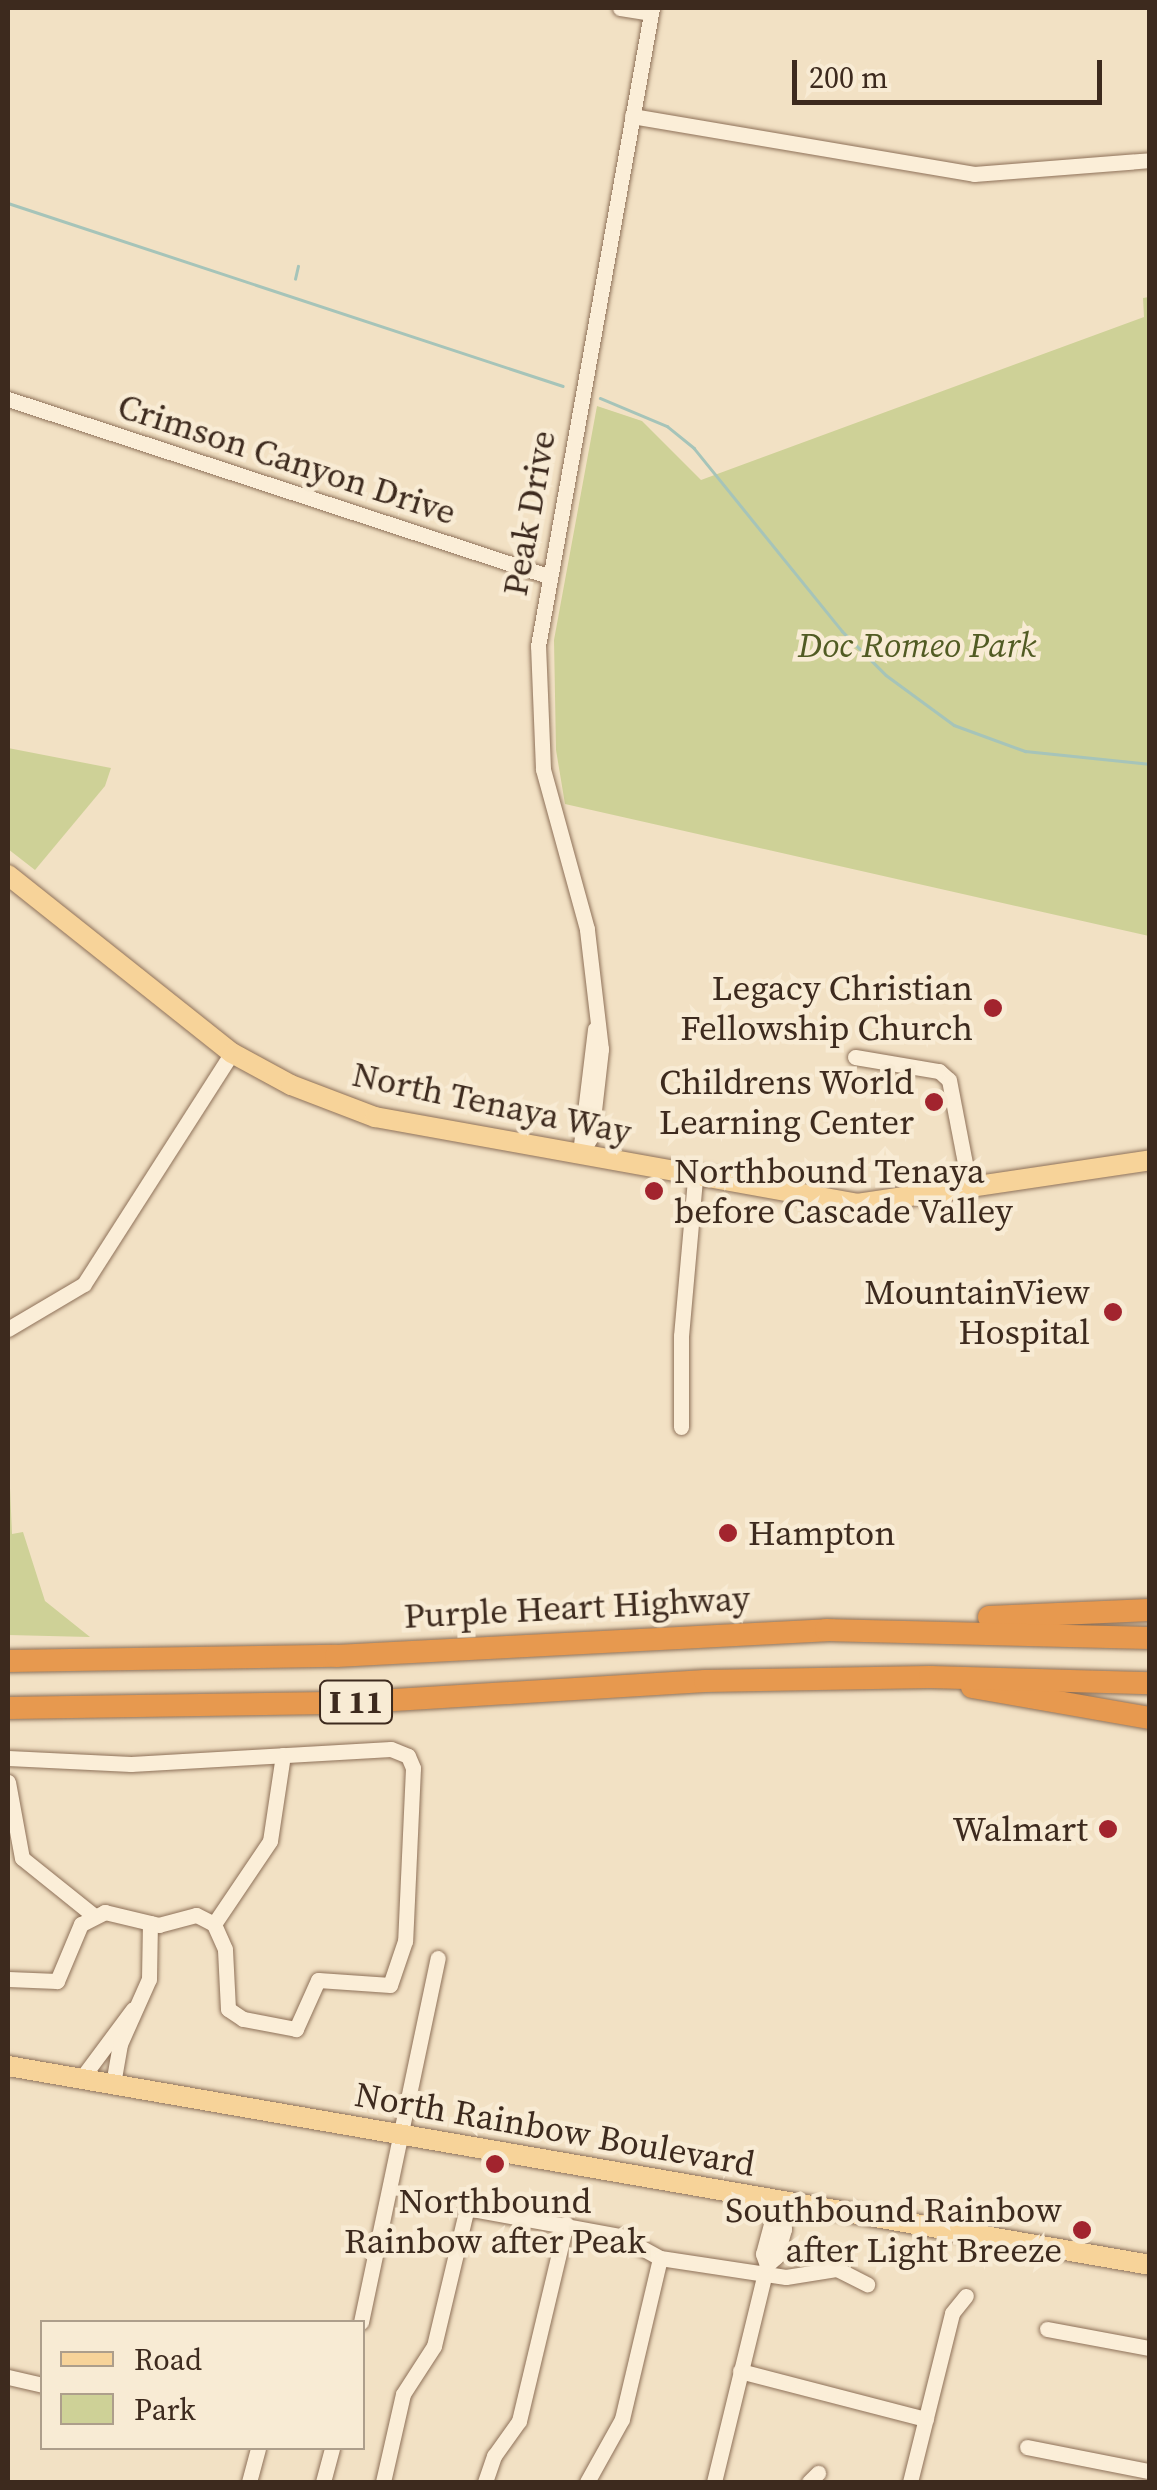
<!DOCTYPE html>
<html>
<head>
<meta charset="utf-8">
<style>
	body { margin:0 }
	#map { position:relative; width:1157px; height:2490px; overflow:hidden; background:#f2e1c4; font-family:"Source Serif 4",serif }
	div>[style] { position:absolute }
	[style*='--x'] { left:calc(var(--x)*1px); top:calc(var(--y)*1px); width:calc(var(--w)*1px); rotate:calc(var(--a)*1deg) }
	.green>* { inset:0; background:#ced197 }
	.stream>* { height:2.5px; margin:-1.25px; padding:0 1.25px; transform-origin:1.25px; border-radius:1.25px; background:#a6c4b9 }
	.roads { filter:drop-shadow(0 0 2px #8e7159) drop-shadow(0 0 2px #8e7159) }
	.minor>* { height:15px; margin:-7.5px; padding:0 7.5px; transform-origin:7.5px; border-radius:7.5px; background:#fbeed8 }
	.major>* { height:20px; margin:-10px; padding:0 10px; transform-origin:10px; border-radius:10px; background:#f7d399 }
	.highway>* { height:22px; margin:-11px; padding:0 11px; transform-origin:11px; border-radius:11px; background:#e7994f }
	.dots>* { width:28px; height:28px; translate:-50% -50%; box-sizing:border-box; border:5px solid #f8ebd4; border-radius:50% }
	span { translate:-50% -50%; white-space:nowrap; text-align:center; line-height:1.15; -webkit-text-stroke:9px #f8ebd4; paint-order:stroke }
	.shield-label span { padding:2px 8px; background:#f8ebd4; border:2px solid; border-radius:8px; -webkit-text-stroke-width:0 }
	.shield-label { font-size:32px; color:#3d2a1e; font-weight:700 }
	.street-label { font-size:35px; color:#3d2a1e }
	.park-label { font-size:35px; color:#515b23; font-style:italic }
	.poi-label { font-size:35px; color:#3d2a1e }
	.right { translate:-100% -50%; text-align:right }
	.left { translate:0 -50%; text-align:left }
	.frame { position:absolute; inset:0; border:10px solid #3d2a1e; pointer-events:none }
	.legend { position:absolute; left:40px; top:2320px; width:325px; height:130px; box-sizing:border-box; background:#f8ebd4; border:2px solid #ad9e8b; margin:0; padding:12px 18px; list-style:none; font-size:30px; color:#3d2a1e }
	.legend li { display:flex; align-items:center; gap:20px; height:50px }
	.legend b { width:50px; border:2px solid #ad9e8b }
	.scale { position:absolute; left:792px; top:60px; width:310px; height:45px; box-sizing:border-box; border:5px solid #3d2a1e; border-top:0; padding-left:12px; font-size:30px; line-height:35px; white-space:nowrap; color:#3d2a1e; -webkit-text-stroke:8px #f8ebd4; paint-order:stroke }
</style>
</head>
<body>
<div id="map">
	<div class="green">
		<div style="clip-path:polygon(1149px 297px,1149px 936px,565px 804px,556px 750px,554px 640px,597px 406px,642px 421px,701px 480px,1144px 317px,1143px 298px)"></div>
		<div style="clip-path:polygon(8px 748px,111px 768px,105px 786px,35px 870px,8px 849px)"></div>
		<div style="clip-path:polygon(8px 1441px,12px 1534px,23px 1532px,45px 1601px,90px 1637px,8px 1635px)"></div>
	</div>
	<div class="stream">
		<div style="--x:8;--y:203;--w:584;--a:18.25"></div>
		<div style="--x:295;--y:279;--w:13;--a:-77"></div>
		<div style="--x:600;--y:398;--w:73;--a:22.7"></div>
		<div style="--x:667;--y:426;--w:35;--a:39"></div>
		<div style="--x:694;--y:448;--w:235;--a:51"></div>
		<div style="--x:842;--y:631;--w:62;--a:45"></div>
		<div style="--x:886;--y:675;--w:84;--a:36.3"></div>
		<div style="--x:954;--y:725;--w:76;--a:20.1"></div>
		<div style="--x:1025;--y:751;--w:126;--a:5.9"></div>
	</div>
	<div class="roads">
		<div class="minor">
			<div style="--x:620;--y:8;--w:31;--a:9"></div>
			<div style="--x:632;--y:116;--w:347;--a:9.6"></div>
			<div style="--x:974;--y:174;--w:177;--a:-4.5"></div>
			<div style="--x:8;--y:399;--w:568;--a:18.15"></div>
			<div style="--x:855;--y:1057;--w:85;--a:9.5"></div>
			<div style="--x:939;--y:1071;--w:13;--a:42"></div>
			<div style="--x:949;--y:1080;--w:111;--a:79.1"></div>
			<div style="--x:580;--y:1153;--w:125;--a:-83.1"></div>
			<div style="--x:580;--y:1155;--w:21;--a:-59"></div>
			<div style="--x:591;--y:1137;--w:89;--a:-83.5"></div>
			<div style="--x:601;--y:1049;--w:121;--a:-96.7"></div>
			<div style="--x:587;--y:929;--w:166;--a:-105.4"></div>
			<div style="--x:543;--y:769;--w:123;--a:-92.3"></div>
			<div style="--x:538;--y:646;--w:648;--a:-79.87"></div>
			<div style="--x:8;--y:1329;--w:88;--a:-30.6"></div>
			<div style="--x:84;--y:1284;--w:274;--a:-57.4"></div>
			<div style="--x:681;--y:1427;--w:91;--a:-90"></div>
			<div style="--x:681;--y:1336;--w:158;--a:-84.9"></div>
			<div style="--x:8;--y:1758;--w:123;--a:2.8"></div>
			<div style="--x:131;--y:1764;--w:260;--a:-3.3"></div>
			<div style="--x:391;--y:1749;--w:18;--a:22"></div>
			<div style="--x:408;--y:1756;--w:13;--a:67"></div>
			<div style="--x:413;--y:1768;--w:173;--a:92.6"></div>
			<div style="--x:405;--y:1941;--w:46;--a:108.8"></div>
			<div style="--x:390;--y:1985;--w:72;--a:-176"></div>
			<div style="--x:318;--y:1980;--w:54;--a:114.2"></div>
			<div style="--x:296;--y:2029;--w:54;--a:-169.3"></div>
			<div style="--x:243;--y:2019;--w:18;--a:-146"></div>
			<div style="--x:228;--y:2009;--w:60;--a:-92.9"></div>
			<div style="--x:225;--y:1949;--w:27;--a:-114"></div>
			<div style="--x:214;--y:1924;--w:20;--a:-153"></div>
			<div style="--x:196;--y:1915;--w:38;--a:165"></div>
			<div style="--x:159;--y:1925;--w:56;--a:-166.5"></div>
			<div style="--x:105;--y:1912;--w:27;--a:153"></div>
			<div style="--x:81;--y:1924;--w:62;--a:112.8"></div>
			<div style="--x:57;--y:1981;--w:49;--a:-177.7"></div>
			<div style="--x:8;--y:1782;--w:77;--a:79.6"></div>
			<div style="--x:22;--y:1858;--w:90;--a:38.7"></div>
			<div style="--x:214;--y:1924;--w:100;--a:-56"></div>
			<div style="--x:270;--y:1841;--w:87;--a:-81.4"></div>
			<div style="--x:81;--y:2079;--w:87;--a:-53.4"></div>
			<div style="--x:113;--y:2084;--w:41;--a:-80.1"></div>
			<div style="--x:120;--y:2044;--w:71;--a:-66"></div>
			<div style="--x:149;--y:1979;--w:56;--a:-89"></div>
			<div style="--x:767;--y:2265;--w:12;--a:-42"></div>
			<div style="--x:776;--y:2257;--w:29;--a:-74"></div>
			<div style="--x:784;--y:2229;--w:19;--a:-96"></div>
			<div style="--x:361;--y:2322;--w:372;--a:-78.1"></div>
			<div style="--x:1047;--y:2329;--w:105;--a:10.5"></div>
			<div style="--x:740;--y:2371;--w:192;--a:14.5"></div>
			<div style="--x:8;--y:2377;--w:35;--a:13"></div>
			<div style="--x:1027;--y:2447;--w:123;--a:11.2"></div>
			<div style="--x:249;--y:2482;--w:35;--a:-75"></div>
			<div style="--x:323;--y:2482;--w:35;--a:-75"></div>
			<div style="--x:383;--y:2482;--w:90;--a:-77.2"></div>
			<div style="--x:403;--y:2394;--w:57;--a:-57.1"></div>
			<div style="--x:434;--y:2346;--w:142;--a:-76.6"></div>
			<div style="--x:467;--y:2208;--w:156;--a:10.4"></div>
			<div style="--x:620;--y:2236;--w:46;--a:28.8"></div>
			<div style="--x:660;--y:2258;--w:127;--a:8.6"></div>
			<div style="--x:786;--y:2277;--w:52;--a:-8.9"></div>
			<div style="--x:837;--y:2269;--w:34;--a:27"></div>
			<div style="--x:485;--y:2482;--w:28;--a:-71"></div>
			<div style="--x:494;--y:2456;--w:43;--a:-54.5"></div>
			<div style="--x:519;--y:2421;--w:203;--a:-76.6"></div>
			<div style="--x:587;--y:2482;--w:72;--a:-60.9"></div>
			<div style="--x:622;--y:2419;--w:165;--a:-76.7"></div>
			<div style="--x:714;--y:2482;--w:223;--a:-76.3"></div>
			<div style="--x:767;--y:2265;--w:12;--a:-110"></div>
			<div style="--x:763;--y:2254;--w:30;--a:-75"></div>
			<div style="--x:771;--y:2225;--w:11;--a:-34"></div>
			<div style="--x:809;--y:2482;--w:13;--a:-45"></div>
			<div style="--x:910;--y:2482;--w:174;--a:-76"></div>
			<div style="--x:952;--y:2313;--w:22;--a:-51"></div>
		</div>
		<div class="major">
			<div style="--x:8;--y:875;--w:286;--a:38.5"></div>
			<div style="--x:232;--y:1053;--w:67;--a:28.5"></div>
			<div style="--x:291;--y:1085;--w:90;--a:20.9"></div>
			<div style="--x:375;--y:1117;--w:490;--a:10.2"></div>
			<div style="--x:857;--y:1204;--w:296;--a:-8.5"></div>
			<div style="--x:8;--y:2066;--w:1159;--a:9.88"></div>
		</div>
		<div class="highway">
			<div style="--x:989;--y:1617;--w:161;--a:-2.5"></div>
			<div style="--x:8;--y:1661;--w:328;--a:-0.9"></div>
			<div style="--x:336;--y:1656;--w:491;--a:-3"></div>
			<div style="--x:826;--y:1630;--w:324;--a:1.4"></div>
			<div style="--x:972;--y:1687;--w:181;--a:9.9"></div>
			<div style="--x:8;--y:1708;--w:337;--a:-0.9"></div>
			<div style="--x:345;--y:1703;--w:361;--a:-3.5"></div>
			<div style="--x:705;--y:1681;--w:225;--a:-1"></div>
			<div style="--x:930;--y:1677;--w:220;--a:1.6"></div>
		</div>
	</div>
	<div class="dots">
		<div style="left:993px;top:1008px;background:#a2242e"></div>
		<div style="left:934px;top:1102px;background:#a2242e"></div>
		<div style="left:654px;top:1191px;background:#a2242e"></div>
		<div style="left:1113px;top:1312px;background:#a2242e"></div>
		<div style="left:728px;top:1533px;background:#a2242e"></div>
		<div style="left:1108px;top:1829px;background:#a2242e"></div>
		<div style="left:495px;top:2164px;background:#a2242e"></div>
		<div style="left:1082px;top:2230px;background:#a2242e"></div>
	</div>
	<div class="shield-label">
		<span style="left:356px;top:1702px">I 11</span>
	</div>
	<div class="street-label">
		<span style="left:287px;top:459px;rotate:18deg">Crimson Canyon Drive</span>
		<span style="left:529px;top:513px;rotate:-80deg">Peak Drive</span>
		<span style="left:492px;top:1103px;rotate:12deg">North Tenaya Way</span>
		<span style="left:577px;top:1607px;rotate:-3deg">Purple Heart Highway</span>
		<span style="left:555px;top:2129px;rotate:10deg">North Rainbow Boulevard</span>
	</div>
	<div class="park-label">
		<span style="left:917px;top:645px">Doc Romeo Park</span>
	</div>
	<div class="poi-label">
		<span class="right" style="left:973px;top:1008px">Legacy Christian<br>Fellowship Church</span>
		<span class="right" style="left:914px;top:1102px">Childrens World<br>Learning Center</span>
		<span class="left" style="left:674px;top:1191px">Northbound Tenaya<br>before Cascade Valley</span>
		<span class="right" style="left:1090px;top:1312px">MountainView<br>Hospital</span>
		<span class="left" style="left:748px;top:1533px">Hampton</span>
		<span class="right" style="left:1088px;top:1829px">Walmart</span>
		<span style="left:495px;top:2221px">Northbound<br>Rainbow after Peak</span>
		<span class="right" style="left:1062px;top:2230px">Southbound Rainbow<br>after Light Breeze</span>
	</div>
	<div class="frame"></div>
	<ul class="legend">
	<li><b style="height:12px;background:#f7d399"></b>Road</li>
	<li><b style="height:28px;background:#ced197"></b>Park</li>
	</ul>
	<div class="scale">200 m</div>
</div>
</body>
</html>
